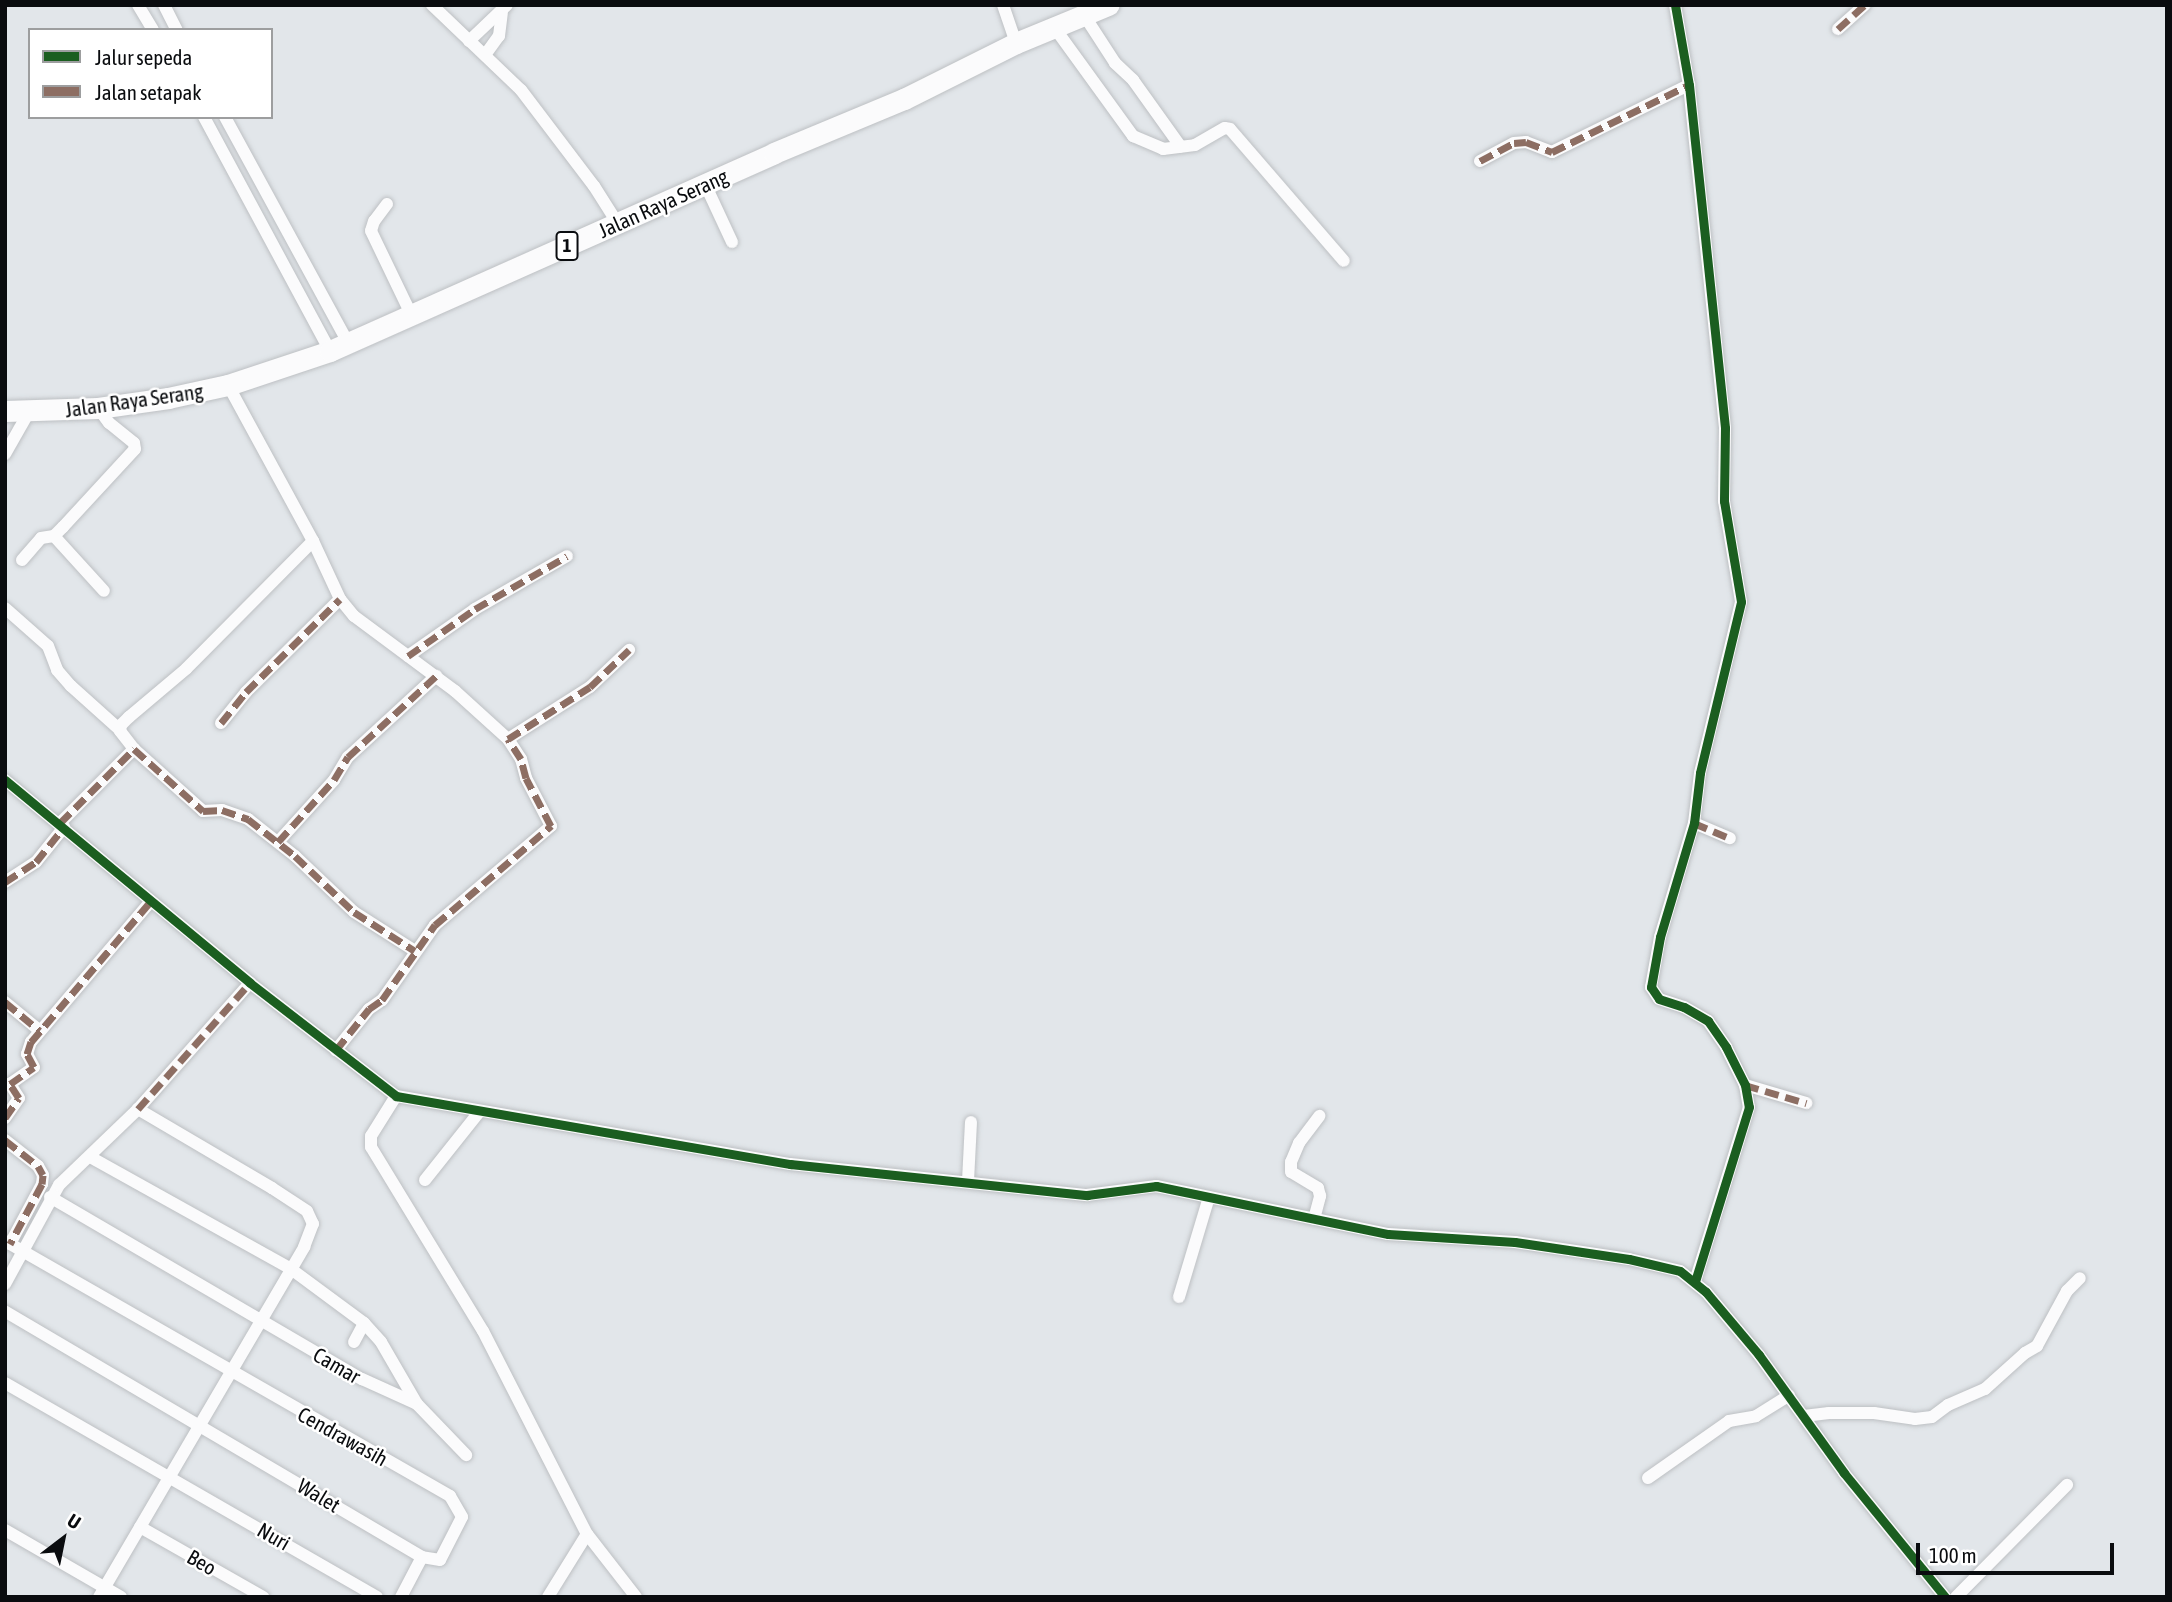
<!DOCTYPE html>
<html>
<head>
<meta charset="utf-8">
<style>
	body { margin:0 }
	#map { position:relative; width:2172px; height:1602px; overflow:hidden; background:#e2e6ea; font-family:"Asap Condensed",sans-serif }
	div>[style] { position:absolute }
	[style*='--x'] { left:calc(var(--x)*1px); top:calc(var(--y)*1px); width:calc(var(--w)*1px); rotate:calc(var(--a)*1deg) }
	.roads { filter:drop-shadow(0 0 2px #bdc0c3) drop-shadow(0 0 2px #bdc0c3) }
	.minor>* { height:12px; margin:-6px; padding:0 6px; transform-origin:6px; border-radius:6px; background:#fbfbfc }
	.trunk>* { height:21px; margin:-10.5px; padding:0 10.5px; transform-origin:10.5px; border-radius:10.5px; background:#fbfbfc }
	.quiet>* { height:7px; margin-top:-3.5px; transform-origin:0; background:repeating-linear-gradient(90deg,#8d6e63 0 14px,transparent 0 21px) }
	.cycleway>* { height:9px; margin:-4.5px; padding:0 4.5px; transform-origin:4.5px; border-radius:4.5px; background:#1b5e20 }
	span { translate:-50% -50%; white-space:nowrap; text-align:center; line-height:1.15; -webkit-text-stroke:5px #fff; paint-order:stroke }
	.shield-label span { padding:2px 5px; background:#fff; border:2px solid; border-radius:5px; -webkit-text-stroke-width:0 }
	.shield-label { font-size:19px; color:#0a0c0f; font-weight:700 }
	.street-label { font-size:21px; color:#0a0c0f }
	.frame { position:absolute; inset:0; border:7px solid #0a0c0f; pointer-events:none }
	.legend { position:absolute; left:28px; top:28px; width:245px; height:91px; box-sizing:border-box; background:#fff; border:2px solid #9d9e9f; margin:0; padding:9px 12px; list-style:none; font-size:21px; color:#0a0c0f }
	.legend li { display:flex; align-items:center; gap:14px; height:35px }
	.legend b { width:35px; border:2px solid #9d9e9f }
	.north { position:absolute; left:28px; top:1504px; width:70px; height:70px; -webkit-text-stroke:5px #fff; paint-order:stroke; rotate:32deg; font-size:19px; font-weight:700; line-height:28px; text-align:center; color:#0a0c0f }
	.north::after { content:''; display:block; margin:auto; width:24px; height:32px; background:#0a0c0f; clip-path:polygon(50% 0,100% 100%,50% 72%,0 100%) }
	.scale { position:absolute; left:1916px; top:1543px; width:198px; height:32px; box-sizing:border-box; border:4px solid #0a0c0f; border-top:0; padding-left:9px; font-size:21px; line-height:24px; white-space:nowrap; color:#0a0c0f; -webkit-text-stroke:5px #fff; paint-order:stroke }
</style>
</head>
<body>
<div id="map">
	<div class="roads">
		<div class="minor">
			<div style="--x:138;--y:5;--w:29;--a:59"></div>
			<div style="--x:164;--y:5;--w:28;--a:63"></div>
			<div style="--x:432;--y:5;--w:123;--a:43.7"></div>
			<div style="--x:521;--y:90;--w:121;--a:52.8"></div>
			<div style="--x:594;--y:186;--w:45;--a:57.7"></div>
			<div style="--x:1003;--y:5;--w:40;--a:71.1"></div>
			<div style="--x:1675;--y:5;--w:81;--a:80.1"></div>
			<div style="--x:1689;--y:85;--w:345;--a:84"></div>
			<div style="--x:1725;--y:428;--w:73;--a:90.8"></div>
			<div style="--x:1724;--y:501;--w:102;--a:80.4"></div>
			<div style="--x:1741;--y:602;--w:176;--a:103.5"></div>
			<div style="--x:1700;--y:773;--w:50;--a:96.8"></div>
			<div style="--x:1694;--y:823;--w:119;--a:106.6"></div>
			<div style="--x:1660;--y:937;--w:51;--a:100.2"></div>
			<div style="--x:1651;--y:987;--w:14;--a:56"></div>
			<div style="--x:1659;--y:999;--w:26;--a:18"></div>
			<div style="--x:1684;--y:1007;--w:28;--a:30"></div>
			<div style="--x:1708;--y:1021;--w:32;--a:55"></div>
			<div style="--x:1726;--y:1047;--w:42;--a:63.4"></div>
			<div style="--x:1745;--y:1085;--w:22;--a:80"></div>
			<div style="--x:1749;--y:1107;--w:182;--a:107.2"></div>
			<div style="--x:1084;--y:15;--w:57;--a:57.1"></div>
			<div style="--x:1115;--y:63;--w:25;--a:43"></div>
			<div style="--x:1133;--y:80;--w:82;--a:54.4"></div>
			<div style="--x:1054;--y:27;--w:135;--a:54.1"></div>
			<div style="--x:1133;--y:136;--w:33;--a:23"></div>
			<div style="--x:1163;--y:149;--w:32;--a:-7"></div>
			<div style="--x:1195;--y:145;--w:34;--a:-30"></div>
			<div style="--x:1225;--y:128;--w:5;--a:11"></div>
			<div style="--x:1230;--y:129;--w:174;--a:49.2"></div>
			<div style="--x:1838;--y:29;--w:36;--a:-42"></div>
			<div style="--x:469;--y:41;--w:52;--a:-43.5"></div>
			<div style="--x:485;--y:55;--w:24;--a:-54"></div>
			<div style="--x:499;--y:36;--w:23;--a:-83"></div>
			<div style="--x:204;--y:117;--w:266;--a:61.7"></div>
			<div style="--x:225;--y:117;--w:257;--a:61.4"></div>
			<div style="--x:1480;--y:161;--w:38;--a:-28"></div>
			<div style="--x:1514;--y:143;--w:12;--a:-5"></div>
			<div style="--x:1526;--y:142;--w:28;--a:21"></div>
			<div style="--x:1552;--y:152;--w:153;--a:-26.1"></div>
			<div style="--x:705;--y:184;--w:64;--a:65"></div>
			<div style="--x:387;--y:204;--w:21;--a:127"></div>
			<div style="--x:374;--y:221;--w:10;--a:107"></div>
			<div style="--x:371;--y:231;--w:92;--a:64.3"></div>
			<div style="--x:228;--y:385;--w:178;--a:61.4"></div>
			<div style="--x:313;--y:541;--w:180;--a:134.8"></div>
			<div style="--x:186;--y:669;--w:75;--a:139.9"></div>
			<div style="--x:129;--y:717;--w:11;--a:135"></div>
			<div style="--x:121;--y:725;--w:6;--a:99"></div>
			<div style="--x:120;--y:731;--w:23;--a:52"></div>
			<div style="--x:134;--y:749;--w:93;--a:41.9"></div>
			<div style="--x:203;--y:811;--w:19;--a:-3"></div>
			<div style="--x:222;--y:810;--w:28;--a:19"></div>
			<div style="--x:248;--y:819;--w:60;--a:38.2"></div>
			<div style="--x:295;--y:856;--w:81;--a:43.5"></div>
			<div style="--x:354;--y:912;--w:72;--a:32.6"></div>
			<div style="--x:5;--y:454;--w:48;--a:-60.3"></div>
			<div style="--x:54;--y:536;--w:74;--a:47.7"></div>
			<div style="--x:313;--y:541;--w:64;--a:65"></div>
			<div style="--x:340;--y:599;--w:22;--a:51"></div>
			<div style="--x:354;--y:616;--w:126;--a:36.6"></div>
			<div style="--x:455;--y:691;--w:72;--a:42.2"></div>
			<div style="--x:508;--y:739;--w:24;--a:57"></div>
			<div style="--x:521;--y:759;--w:20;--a:75"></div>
			<div style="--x:526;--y:778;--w:54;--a:62.5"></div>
			<div style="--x:551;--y:826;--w:153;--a:139.5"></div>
			<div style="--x:435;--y:925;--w:92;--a:125.2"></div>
			<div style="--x:382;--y:1000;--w:16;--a:145"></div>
			<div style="--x:369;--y:1009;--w:53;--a:128.8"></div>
			<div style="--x:22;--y:560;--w:29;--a:-49"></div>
			<div style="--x:41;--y:538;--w:13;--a:-9"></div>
			<div style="--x:54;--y:536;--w:13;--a:-45"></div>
			<div style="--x:63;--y:527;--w:106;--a:-47.3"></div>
			<div style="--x:135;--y:449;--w:6;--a:-99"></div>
			<div style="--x:134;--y:443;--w:32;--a:-141"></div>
			<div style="--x:109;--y:423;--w:19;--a:-126"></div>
			<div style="--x:5;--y:608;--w:57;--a:41.5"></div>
			<div style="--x:48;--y:646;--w:26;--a:69"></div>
			<div style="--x:57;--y:670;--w:21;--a:49"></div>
			<div style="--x:71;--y:686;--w:64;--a:41.9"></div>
			<div style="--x:408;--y:656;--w:82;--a:-35"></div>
			<div style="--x:475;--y:609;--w:106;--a:-29.9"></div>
			<div style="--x:221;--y:723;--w:40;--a:-51"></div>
			<div style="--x:246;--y:692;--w:132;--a:-44.7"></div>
			<div style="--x:508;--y:739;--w:97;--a:-32.4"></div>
			<div style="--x:590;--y:687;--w:54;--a:-43.5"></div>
			<div style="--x:5;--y:780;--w:318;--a:39.6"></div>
			<div style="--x:250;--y:983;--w:185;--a:37.7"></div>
			<div style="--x:396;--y:1096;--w:400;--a:9.8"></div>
			<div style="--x:790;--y:1164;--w:299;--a:6"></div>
			<div style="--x:1087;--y:1195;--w:70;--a:-7.4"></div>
			<div style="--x:1156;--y:1186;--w:237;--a:11.7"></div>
			<div style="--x:1388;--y:1234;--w:127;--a:3.6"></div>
			<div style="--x:1515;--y:1242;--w:115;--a:8.5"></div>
			<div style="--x:1629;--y:1259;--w:52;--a:13.2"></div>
			<div style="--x:1680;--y:1271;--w:33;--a:39"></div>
			<div style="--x:1706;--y:1292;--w:82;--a:49.9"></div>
			<div style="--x:1759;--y:1355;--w:145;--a:54.2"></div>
			<div style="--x:1844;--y:1473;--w:160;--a:50.8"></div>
			<div style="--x:60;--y:823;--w:105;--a:-45"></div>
			<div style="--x:1694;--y:823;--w:39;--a:23"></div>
			<div style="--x:278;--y:842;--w:84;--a:-47.9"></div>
			<div style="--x:334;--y:780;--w:27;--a:-59"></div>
			<div style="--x:348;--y:757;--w:120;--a:-42.6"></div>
			<div style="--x:5;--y:882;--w:37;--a:-33"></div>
			<div style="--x:36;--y:862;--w:45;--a:-51.3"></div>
			<div style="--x:5;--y:1002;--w:45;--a:39.6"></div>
			<div style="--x:1745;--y:1085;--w:64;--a:16.4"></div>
			<div style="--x:396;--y:1096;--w:47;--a:122"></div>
			<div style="--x:371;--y:1136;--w:11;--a:90"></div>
			<div style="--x:371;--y:1147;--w:215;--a:58.7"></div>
			<div style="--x:483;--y:1331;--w:228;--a:62.9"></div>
			<div style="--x:587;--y:1534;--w:74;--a:121.8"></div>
			<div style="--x:5;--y:1118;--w:24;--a:-55"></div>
			<div style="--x:19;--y:1098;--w:17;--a:-123"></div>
			<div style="--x:10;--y:1084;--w:29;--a:-35"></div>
			<div style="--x:34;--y:1067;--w:15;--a:-118"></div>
			<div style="--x:27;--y:1054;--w:13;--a:-72"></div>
			<div style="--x:31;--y:1042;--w:185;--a:-49.6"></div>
			<div style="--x:5;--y:1140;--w:42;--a:38.2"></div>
			<div style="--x:38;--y:1166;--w:10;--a:61"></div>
			<div style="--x:43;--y:1175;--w:9;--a:96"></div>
			<div style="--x:42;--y:1184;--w:68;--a:118.1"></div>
			<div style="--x:90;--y:1157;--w:230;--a:29.1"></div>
			<div style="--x:291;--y:1269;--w:91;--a:36.5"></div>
			<div style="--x:364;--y:1323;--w:25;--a:48"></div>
			<div style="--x:381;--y:1342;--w:72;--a:59.9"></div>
			<div style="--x:417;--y:1404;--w:71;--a:46.1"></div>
			<div style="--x:425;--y:1180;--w:87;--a:-51.5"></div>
			<div style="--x:968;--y:1181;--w:59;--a:-87.1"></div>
			<div style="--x:50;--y:1197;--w:361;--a:30.3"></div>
			<div style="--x:362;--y:1379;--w:60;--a:24.4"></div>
			<div style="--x:1314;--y:1219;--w:24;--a:-75"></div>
			<div style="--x:1320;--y:1196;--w:8;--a:-104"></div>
			<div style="--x:1318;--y:1188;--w:31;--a:-149"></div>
			<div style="--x:1291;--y:1172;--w:10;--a:-90"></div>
			<div style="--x:1291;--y:1162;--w:21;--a:-67"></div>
			<div style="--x:1299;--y:1143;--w:34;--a:-53"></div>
			<div style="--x:5;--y:1241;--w:513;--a:29.81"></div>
			<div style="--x:450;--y:1496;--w:24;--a:60"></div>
			<div style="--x:462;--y:1517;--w:48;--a:117.1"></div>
			<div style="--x:440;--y:1560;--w:18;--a:-171"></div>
			<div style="--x:422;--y:1557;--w:484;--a:-149.5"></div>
			<div style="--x:5;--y:1284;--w:113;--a:-61.4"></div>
			<div style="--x:59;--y:1185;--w:110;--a:-43.9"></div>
			<div style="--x:138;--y:1109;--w:169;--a:-48.4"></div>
			<div style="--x:1179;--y:1297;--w:104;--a:-73.3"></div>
			<div style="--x:354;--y:1342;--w:21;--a:-62"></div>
			<div style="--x:5;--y:1383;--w:429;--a:29.9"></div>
			<div style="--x:1804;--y:1416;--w:25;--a:-7"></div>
			<div style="--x:1829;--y:1413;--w:45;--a:0"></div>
			<div style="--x:1874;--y:1413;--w:41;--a:8.3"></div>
			<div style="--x:1915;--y:1419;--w:17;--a:-7"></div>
			<div style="--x:1932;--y:1417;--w:20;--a:-37"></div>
			<div style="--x:1948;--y:1405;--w:40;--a:-23.4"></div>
			<div style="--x:1985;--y:1389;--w:54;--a:-42"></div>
			<div style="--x:2025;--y:1353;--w:14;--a:-30"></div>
			<div style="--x:2037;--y:1346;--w:63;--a:-61.4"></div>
			<div style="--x:2067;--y:1291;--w:18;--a:-45"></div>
			<div style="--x:1648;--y:1478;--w:99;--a:-35.1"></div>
			<div style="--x:1729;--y:1421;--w:27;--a:-10"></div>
			<div style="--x:1756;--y:1416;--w:39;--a:-32"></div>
			<div style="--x:140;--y:1527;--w:142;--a:29.6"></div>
			<div style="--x:5;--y:1530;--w:134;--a:30"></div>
			<div style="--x:587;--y:1534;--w:80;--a:52.1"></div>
			<div style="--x:99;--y:1597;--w:406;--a:-59.6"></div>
			<div style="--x:304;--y:1247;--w:25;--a:-69"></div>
			<div style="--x:313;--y:1224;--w:14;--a:-115"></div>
			<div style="--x:307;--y:1211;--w:42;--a:-146.7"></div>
			<div style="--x:272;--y:1188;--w:156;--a:-149.5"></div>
			<div style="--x:401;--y:1597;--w:45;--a:-62.3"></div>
			<div style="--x:1956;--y:1597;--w:158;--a:-45.3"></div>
		</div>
		<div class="trunk">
			<div style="--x:5;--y:411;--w:93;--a:-1.8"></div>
			<div style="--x:98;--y:408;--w:71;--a:-8.1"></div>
			<div style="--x:168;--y:398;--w:61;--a:-12.2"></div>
			<div style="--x:228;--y:385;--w:108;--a:-18.4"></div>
			<div style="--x:330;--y:351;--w:486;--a:-24"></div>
			<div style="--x:774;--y:153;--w:141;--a:-22.6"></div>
			<div style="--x:904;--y:99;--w:125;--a:-26.6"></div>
			<div style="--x:1016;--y:43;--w:100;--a:-22.4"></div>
		</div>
	</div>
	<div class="quiet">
		<div style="--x:1838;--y:29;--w:36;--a:-42"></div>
		<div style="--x:1480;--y:161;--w:38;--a:-28"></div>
		<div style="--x:1514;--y:143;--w:12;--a:-5"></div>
		<div style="--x:1526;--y:142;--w:28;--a:21"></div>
		<div style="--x:1552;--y:152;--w:153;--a:-26.1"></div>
		<div style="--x:408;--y:656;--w:82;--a:-35"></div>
		<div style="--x:475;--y:609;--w:106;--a:-29.9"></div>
		<div style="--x:221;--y:723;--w:40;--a:-51"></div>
		<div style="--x:246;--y:692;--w:132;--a:-44.7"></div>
		<div style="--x:60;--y:823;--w:105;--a:-45"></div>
		<div style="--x:134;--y:749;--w:93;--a:41.9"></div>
		<div style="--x:203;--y:811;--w:19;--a:-3"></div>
		<div style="--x:222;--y:810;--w:28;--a:19"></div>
		<div style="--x:248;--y:819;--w:60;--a:38.2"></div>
		<div style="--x:295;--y:856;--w:81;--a:43.5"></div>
		<div style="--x:354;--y:912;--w:72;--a:32.6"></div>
		<div style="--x:1694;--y:823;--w:39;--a:23"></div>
		<div style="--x:278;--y:842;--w:84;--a:-47.9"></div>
		<div style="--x:334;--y:780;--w:27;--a:-59"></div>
		<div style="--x:348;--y:757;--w:120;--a:-42.6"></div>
		<div style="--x:5;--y:882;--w:37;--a:-33"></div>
		<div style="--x:36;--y:862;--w:45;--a:-51.3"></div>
		<div style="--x:5;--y:1002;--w:45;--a:39.6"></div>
		<div style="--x:336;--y:1050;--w:53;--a:-51.2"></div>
		<div style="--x:369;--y:1009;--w:16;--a:-35"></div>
		<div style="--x:382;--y:1000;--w:92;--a:-54.8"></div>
		<div style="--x:435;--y:925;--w:153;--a:-40.5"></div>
		<div style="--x:551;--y:826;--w:54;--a:-117.5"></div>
		<div style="--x:526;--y:778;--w:20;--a:-105"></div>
		<div style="--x:521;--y:759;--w:24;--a:-123"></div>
		<div style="--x:508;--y:739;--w:97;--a:-32.4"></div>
		<div style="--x:590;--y:687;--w:54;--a:-43.5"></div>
		<div style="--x:1745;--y:1085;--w:64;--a:16.4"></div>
		<div style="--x:138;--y:1109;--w:169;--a:-48.4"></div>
		<div style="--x:5;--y:1118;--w:24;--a:-55"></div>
		<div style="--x:19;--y:1098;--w:17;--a:-123"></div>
		<div style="--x:10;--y:1084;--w:29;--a:-35"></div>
		<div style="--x:34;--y:1067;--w:15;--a:-118"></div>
		<div style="--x:27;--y:1054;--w:13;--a:-72"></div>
		<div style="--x:31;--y:1042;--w:185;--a:-49.6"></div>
		<div style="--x:5;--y:1140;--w:42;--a:38.2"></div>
		<div style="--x:38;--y:1166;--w:10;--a:61"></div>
		<div style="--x:43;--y:1175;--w:9;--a:96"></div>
		<div style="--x:42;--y:1184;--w:68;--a:118.1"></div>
	</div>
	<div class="cycleway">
		<div style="--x:1675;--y:5;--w:81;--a:80.1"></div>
		<div style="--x:1689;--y:85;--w:345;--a:84"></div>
		<div style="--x:1725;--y:428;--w:73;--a:90.8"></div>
		<div style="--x:1724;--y:501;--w:102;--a:80.4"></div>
		<div style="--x:1741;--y:602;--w:176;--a:103.5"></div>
		<div style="--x:1700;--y:773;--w:50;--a:96.8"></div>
		<div style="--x:1694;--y:823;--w:119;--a:106.6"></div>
		<div style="--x:1660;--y:937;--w:51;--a:100.2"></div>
		<div style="--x:1651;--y:987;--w:14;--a:56"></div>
		<div style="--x:1659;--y:999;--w:26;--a:18"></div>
		<div style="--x:1684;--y:1007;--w:28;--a:30"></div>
		<div style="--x:1708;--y:1021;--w:32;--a:55"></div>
		<div style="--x:1726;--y:1047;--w:42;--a:63.4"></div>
		<div style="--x:1745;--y:1085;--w:22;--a:80"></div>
		<div style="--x:1749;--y:1107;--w:182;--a:107.2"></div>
		<div style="--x:5;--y:780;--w:318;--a:39.6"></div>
		<div style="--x:250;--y:983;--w:185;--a:37.7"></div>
		<div style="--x:396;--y:1096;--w:400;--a:9.8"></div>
		<div style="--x:790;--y:1164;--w:299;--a:6"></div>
		<div style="--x:1087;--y:1195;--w:70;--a:-7.4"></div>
		<div style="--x:1156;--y:1186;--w:237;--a:11.7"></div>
		<div style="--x:1388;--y:1234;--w:127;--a:3.6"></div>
		<div style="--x:1515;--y:1242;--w:115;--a:8.5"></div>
		<div style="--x:1629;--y:1259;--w:52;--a:13.2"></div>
		<div style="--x:1680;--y:1271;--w:33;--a:39"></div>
		<div style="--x:1706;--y:1292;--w:82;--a:49.9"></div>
		<div style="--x:1759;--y:1355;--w:145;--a:54.2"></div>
		<div style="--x:1844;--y:1473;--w:160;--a:50.8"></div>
	</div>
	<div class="shield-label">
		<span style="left:567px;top:246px">1</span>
	</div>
	<div class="street-label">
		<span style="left:663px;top:203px;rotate:-24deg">Jalan Raya Serang</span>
		<span style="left:134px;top:400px;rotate:-8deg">Jalan Raya Serang</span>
		<span style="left:337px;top:1365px;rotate:30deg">Camar</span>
		<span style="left:343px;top:1436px;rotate:29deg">Cendrawasih</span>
		<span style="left:319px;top:1495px;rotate:31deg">Walet</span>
		<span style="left:274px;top:1536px;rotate:30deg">Nuri</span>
		<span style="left:202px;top:1562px;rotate:30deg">Beo</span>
	</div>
	<div class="frame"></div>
	<ul class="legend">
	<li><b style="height:9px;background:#1b5e20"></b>Jalur sepeda</li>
	<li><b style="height:9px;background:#8d6e63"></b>Jalan setapak</li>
	</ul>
	<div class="north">U</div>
	<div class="scale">100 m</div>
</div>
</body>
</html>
